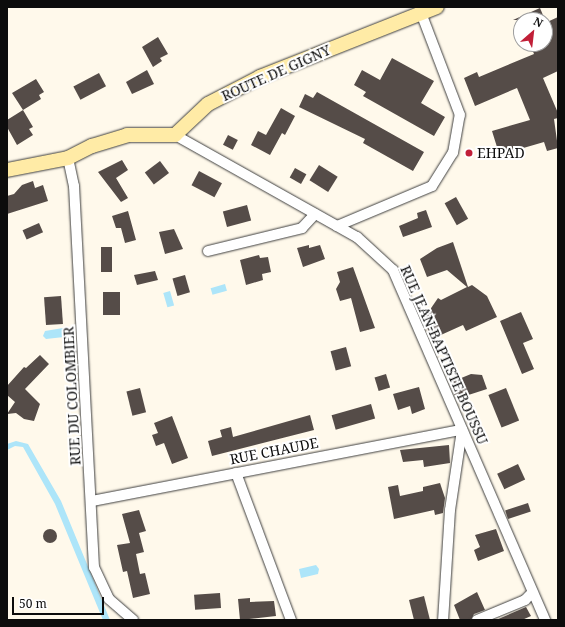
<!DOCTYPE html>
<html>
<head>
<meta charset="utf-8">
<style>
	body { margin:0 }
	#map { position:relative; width:565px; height:627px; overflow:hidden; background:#fff9eb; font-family:"Noto Serif",serif }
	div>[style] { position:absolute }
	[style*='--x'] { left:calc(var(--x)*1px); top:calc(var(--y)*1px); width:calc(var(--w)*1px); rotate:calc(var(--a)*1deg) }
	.water>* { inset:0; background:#ade5f9; transform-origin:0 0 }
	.building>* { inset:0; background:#554c48; transform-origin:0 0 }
	.round { border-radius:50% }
	.roads { filter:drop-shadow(0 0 1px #3f3f3f) drop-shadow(0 0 1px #3f3f3f) }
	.street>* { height:10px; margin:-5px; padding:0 5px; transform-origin:5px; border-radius:5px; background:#fff }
	.secondary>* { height:14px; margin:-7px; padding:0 7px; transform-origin:7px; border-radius:7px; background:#ffeba6 }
	.dots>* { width:11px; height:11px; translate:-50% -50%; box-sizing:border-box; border:2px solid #fff; border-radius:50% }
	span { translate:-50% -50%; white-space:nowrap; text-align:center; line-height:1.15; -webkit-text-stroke:4px #fff; paint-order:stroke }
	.street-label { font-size:14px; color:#0c0c0c }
	.poi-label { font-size:14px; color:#0c0c0c }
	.left { translate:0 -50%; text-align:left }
	.frame { position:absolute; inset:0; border:8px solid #0c0c0c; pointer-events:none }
	.north { position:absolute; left:513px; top:12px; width:40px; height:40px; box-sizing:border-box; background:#fff; border:1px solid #9e9e9e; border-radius:50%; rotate:28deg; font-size:11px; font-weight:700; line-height:16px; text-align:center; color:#0c0c0c }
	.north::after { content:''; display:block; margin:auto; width:14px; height:18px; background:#c11f38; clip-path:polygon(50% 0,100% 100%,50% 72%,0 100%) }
	.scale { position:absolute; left:12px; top:597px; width:92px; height:18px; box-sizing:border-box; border:2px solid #0c0c0c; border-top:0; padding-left:5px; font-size:12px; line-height:14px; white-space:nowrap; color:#0c0c0c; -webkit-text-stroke:3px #fff; paint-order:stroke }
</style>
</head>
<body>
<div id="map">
	<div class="water">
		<div style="left:225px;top:284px;width:7px;height:15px;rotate:74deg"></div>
		<div style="left:170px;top:291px;width:15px;height:7px;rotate:74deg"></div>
		<div style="clip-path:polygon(63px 328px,64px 337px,46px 339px,43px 336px,45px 331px)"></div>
		<div style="clip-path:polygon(16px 441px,28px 444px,61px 501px,110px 620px,103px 620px,55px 504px,23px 447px,15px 446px,7px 450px,7px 444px)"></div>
		<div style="clip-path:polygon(316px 565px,319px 569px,318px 574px,301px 578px,299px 569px)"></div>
	</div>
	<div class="building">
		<div style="clip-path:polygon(540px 8px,545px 20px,513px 20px)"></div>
		<div style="clip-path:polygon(558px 17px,558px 71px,543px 78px,558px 113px,558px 118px,554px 119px,558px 148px,547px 151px,544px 142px,513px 151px,515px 156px,501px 160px,492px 131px,530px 120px,517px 88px,475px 106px,464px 78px,477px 72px,479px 77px,534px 54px,530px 44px,545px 44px,545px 23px)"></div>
		<div style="clip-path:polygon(158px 37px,168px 54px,160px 58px,162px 61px,153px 67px,142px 47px)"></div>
		<div style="clip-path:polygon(392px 58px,434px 81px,421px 103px,445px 117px,434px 136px,363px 96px,366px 92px,354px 85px,362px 70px,380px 80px)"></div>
		<div style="clip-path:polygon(147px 70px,154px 84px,132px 94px,126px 82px)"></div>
		<div style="left:99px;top:73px;width:15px;height:29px;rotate:62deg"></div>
		<div style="clip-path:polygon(36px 79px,44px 92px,39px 95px,41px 99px,23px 110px,12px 93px)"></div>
		<div style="clip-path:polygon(317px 92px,424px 152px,413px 171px,363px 143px,365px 139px,299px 107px,305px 94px,313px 98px)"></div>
		<div style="clip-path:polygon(281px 108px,295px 116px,285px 135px,282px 133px,270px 155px,251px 145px,258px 131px,266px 135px)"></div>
		<div style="clip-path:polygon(23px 110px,33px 127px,29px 129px,33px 135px,17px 145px,7px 127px,7px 120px)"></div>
		<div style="left:228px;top:135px;width:11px;height:11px;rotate:27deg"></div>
		<div style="clip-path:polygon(122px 160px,128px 170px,116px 178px,128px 198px,121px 202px,98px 172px)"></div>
		<div style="left:160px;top:161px;width:15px;height:19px;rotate:53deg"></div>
		<div style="left:319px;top:165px;width:22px;height:18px;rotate:32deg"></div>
		<div style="left:295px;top:168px;width:13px;height:11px;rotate:29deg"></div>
		<div style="left:199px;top:171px;width:26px;height:16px;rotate:28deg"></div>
		<div style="clip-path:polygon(33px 181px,35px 188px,43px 185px,48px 201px,7px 214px,7px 196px,14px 194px,22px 185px)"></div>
		<div style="left:456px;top:197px;width:25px;height:13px;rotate:61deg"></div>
		<div style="left:247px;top:205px;width:16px;height:25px;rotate:75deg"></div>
		<div style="clip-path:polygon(426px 210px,432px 227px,403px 237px,399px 226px,418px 218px,417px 213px)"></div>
		<div style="clip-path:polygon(128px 211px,136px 240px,125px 243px,121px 228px,116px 228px,112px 216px)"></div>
		<div style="left:39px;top:223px;width:10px;height:18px;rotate:66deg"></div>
		<div style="clip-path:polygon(174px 229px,183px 249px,165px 254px,159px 232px)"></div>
		<div style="clip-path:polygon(453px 242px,468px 287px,472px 285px,487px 296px,497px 317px,466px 331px,463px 325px,432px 339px,422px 316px,427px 314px,438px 298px,441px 300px,467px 287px,447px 270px,427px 277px,420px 259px,437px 248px)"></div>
		<div style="clip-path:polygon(309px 245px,309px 248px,320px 245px,325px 259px,303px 267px,297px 248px)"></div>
		<div style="left:101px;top:247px;width:11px;height:25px"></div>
		<div style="clip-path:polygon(259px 255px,260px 258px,268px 257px,271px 272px,262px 274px,263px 280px,246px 285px,240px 260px)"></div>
		<div style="clip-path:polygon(353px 267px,375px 328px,360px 332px,351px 298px,340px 301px,336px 289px,340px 282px,337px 272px)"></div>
		<div style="clip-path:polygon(155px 271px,158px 280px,137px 285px,134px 275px)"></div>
		<div style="left:185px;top:275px;width:18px;height:13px;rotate:74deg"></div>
		<div style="left:103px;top:292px;width:17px;height:23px"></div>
		<div style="left:61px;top:296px;width:28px;height:17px;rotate:86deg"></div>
		<div style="clip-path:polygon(521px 312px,533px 339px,523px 343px,534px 369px,522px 374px,500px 321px)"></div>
		<div style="clip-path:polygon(76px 345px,77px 360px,66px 360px,64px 346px)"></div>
		<div style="left:346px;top:347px;width:20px;height:16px;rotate:75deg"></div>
		<div style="clip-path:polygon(40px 355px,49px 364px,25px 389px,40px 404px,34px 421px,24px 419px,16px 413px,7px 414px,15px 402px,7px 395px,7px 386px,24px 367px,26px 368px)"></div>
		<div style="left:386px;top:374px;width:14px;height:12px;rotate:73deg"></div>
		<div style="clip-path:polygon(471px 374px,482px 375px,487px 389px,456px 399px,449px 383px)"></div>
		<div style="clip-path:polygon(419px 387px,425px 409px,412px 414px,410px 406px,398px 410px,393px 394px)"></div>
		<div style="left:140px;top:388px;width:25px;height:14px;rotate:76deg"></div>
		<div style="left:506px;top:388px;width:35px;height:19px;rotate:68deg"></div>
		<div style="left:371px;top:404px;width:15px;height:41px;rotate:74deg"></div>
		<div style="clip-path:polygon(310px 415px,314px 430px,212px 456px,208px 441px,222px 437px,220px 430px,231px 427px,233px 437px)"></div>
		<div style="clip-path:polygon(172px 416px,188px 458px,172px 464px,164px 443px,156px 446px,152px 435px,158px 433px,154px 423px)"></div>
		<div style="clip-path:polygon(449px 445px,450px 463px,424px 467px,423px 460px,403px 462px,400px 450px)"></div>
		<div style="left:518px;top:464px;width:17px;height:23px;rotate:65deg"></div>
		<div style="clip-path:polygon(440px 483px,445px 498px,443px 513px,435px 515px,434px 510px,394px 519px,388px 487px,398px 485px,400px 496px,423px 491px,423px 487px)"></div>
		<div style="left:528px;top:503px;width:9px;height:24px;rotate:72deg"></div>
		<div style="clip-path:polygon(139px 510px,146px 531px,139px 533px,144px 552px,136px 554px,140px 574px,145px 573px,150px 594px,133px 598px,127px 571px,123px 572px,117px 545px,130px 543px,122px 514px)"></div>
		<div style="clip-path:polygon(496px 529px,504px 551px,478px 561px,474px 550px,480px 547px,475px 535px)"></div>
		<div class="round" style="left:43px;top:529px;width:14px;height:14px"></div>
		<div style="clip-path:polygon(477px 592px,485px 610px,474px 614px,471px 620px,460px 620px,454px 605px)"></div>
		<div style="left:220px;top:593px;width:15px;height:26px;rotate:86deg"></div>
		<div style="clip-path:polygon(424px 596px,430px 620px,414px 620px,409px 600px)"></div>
		<div style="clip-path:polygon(250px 598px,250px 602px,274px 601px,276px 616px,240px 620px,238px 599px)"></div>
		<div style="clip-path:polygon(526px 607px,531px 616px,522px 620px,496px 620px)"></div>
	</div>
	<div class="roads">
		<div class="street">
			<div style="--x:175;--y:135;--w:209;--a:29.3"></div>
			<div style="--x:357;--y:237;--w:49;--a:42.5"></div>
			<div style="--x:393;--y:270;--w:382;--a:66.5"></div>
			<div style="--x:68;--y:158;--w:29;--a:78"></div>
			<div style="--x:74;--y:186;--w:382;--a:87"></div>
			<div style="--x:94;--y:567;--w:35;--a:65"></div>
			<div style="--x:109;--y:599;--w:32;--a:41"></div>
			<div style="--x:337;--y:226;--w:103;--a:-22.8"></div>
			<div style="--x:432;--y:186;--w:39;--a:-58"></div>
			<div style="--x:453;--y:153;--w:39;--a:-80"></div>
			<div style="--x:460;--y:115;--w:109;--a:-110.9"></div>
			<div style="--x:208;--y:251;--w:97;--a:-13.7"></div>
			<div style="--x:302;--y:228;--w:19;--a:-47"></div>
			<div style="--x:236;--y:473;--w:157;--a:69.5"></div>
			<div style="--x:92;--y:501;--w:377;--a:-10.9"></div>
			<div style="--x:462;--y:430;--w:81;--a:98.5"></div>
			<div style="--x:450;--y:510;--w:110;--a:93.6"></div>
			<div style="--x:477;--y:620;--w:52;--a:-22.6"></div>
			<div style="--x:525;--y:600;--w:8;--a:-45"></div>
		</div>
		<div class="secondary">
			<div style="--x:7;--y:170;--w:62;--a:-11.1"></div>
			<div style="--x:68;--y:158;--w:27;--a:-27"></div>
			<div style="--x:92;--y:146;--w:37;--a:-17"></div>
			<div style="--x:127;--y:135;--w:48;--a:0"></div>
			<div style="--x:175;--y:135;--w:45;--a:-43.2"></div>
			<div style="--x:208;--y:104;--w:59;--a:-27.4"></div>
			<div style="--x:260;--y:77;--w:190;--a:-21.6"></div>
		</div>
	</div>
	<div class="dots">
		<div style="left:469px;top:153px;background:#c11f38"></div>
	</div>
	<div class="street-label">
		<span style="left:276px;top:73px;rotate:-24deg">ROUTE DE GIGNY</span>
		<span style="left:444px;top:355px;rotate:66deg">RUE JEAN-BAPTISTE BOUSSU</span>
		<span style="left:72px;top:396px;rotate:-93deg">RUE DU COLOMBIER</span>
		<span style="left:274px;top:451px;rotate:-11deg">RUE CHAUDE</span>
	</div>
	<div class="poi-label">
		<span class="left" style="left:477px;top:153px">EHPAD</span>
	</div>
	<div class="frame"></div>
	<div class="north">N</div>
	<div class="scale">50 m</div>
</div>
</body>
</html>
